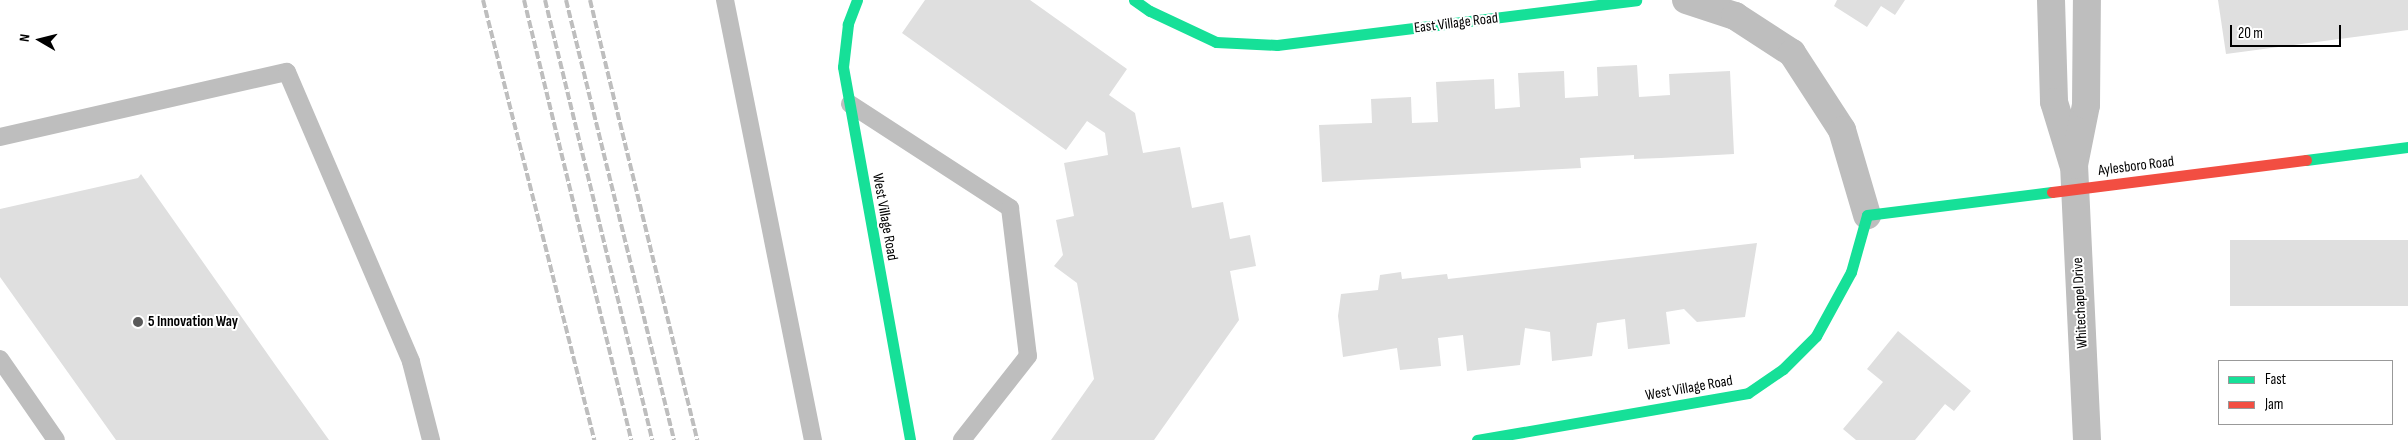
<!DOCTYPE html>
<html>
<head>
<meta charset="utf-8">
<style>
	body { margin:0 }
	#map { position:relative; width:2408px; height:440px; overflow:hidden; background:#fff; font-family:"Sofia Sans Condensed",sans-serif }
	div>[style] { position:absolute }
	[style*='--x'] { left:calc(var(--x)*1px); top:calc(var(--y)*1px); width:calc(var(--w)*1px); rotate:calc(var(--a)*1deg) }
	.building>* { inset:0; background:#dfdfdf; transform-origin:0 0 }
	.lane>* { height:18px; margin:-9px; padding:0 9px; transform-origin:9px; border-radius:9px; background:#bebebe }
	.street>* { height:28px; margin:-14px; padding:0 14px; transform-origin:14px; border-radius:14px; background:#bebebe }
	.fast>* { height:11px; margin:-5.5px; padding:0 5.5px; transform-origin:5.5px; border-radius:5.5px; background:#16e098 }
	.jam>* { height:11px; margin:-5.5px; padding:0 5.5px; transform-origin:5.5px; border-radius:5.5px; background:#f24e42 }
	.rail>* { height:4px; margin-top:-2px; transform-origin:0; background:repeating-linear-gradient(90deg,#bebebe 0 8px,transparent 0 10.5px) }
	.dots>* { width:14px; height:14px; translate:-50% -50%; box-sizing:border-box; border:2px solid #fff; border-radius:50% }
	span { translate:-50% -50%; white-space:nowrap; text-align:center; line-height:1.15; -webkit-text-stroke:4px #fff; paint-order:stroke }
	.street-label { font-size:15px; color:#000 }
	.poi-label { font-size:15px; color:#000; font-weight:700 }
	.left { translate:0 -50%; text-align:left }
	.legend { position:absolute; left:2218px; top:360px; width:175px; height:65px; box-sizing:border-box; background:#fff; border:1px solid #999; margin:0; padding:6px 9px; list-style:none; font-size:15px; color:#000 }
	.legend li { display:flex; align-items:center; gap:10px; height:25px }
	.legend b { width:25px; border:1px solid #999 }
	.north { position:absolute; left:15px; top:15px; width:50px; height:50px; -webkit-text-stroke:4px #fff; paint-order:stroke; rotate:278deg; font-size:14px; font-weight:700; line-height:20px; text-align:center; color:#000 }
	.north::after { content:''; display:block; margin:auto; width:18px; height:22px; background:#000; clip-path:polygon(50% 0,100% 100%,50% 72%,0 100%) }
	.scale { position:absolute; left:2230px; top:25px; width:111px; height:22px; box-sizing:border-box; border:2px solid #000; border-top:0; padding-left:6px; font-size:15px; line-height:18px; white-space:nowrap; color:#000; -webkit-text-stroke:4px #fff; paint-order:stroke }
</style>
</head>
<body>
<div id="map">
	<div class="building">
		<div style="clip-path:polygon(925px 0,1030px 0,1127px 69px,1109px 95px,1135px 113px,1143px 153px,1180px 147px,1192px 208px,1223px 202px,1230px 239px,1250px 235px,1256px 266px,1230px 271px,1239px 320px,1154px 440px,1051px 440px,1094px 379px,1077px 283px,1054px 266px,1063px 255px,1056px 220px,1074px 216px,1064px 163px,1108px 155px,1105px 133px,1087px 121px,1066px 150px,902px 33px)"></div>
		<div style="clip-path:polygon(1837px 0,1905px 0,1895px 15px,1881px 6px,1867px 27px,1834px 6px)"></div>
		<div style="clip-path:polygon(2218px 0,2408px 0,2408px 30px,2226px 54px)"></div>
		<div style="clip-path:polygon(1637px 65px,1639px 97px,1670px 95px,1669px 74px,1730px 71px,1734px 154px,1661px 158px,1634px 159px,1634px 155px,1580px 158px,1581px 168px,1322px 182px,1319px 125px,1372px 123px,1371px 99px,1411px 97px,1412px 123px,1438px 122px,1436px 82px,1494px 79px,1495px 109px,1520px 107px,1518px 73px,1564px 71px,1565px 98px,1598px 96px,1597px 67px)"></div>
		<div style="clip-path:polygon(141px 174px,276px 366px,329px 440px,116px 440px,0 277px,0 209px,138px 178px)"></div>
		<div style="left:2408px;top:240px;width:66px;height:178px;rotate:90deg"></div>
		<div style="clip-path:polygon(1757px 243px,1745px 317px,1697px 322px,1684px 309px,1666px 312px,1670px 344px,1628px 349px,1625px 319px,1597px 323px,1592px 356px,1552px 361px,1550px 332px,1525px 328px,1520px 365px,1467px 371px,1463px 335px,1438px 338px,1441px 366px,1400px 370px,1397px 348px,1343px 357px,1338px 316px,1341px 294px,1378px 290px,1380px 275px,1401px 272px,1402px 279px,1447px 274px,1448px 279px)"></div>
		<div style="clip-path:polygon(1898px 331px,1971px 391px,1954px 411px,1945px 404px,1915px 440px,1856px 440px,1843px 429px,1883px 382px,1867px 369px)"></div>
	</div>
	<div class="lane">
		<div style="--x:725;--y:0;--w:449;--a:78.7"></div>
		<div style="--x:850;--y:104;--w:191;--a:33"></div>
		<div style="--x:1010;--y:208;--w:149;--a:83.1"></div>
		<div style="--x:1028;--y:356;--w:107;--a:128.2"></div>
		<div style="--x:0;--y:137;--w:294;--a:-12.8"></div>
		<div style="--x:287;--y:72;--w:315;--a:66.8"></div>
		<div style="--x:411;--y:362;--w:81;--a:75.6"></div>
		<div style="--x:0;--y:359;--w:98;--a:55.3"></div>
	</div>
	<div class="street">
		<div style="--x:1686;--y:0;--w:52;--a:18.1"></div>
		<div style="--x:1735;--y:16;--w:68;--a:33"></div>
		<div style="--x:1792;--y:53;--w:92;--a:57"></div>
		<div style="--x:1842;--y:130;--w:89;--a:73.6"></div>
		<div style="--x:2051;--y:0;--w:102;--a:88.3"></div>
		<div style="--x:2054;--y:102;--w:65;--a:73"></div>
		<div style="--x:2087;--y:440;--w:275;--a:-92.7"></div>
		<div style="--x:2074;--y:165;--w:61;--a:-78.7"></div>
		<div style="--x:2086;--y:105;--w:105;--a:-89.5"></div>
	</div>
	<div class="fast">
		<div style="--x:857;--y:0;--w:26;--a:111"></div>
		<div style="--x:848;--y:24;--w:43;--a:96.6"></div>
		<div style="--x:843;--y:67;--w:379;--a:79.8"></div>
		<div style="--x:1134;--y:0;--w:19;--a:35"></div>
		<div style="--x:1150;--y:11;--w:73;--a:25.2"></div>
		<div style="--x:1216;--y:42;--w:61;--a:2.8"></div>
		<div style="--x:1277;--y:45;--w:362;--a:-7.1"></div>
		<div style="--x:2306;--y:160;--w:103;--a:-7.3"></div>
		<div style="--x:1477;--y:440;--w:275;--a:-9.8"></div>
		<div style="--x:1748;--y:393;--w:42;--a:-34.4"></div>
		<div style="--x:1783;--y:369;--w:47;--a:-45"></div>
		<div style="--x:1816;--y:336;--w:73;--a:-61.3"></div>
		<div style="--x:1851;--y:272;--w:59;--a:-74.3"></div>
		<div style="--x:1867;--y:215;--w:186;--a:-7.1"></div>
	</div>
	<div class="jam">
		<div style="--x:2052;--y:192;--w:256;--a:-7.2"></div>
	</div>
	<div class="rail">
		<div style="--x:483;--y:0;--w:454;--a:75.8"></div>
		<div style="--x:524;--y:0;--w:453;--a:76.3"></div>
		<div style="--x:545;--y:0;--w:453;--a:76.3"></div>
		<div style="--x:566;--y:0;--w:453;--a:76.2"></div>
		<div style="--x:590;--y:0;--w:453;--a:76.3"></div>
	</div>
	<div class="dots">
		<div style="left:138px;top:322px;background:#595959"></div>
	</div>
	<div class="street-label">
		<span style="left:1456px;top:23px;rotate:-7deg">East Village Road</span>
		<span style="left:2136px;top:166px;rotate:-7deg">Aylesboro Road</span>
		<span style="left:885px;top:217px;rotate:80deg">West Village Road</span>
		<span style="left:2080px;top:303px;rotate:-93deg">Whitechapel Drive</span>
		<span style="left:1689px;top:388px;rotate:-10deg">West Village Road</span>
	</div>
	<div class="poi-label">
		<span class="left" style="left:148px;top:322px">5 Innovation Way</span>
	</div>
	<ul class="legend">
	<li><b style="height:6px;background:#16e098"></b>Fast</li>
	<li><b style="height:6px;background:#f24e42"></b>Jam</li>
	</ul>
	<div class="north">N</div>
	<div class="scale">20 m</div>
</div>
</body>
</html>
